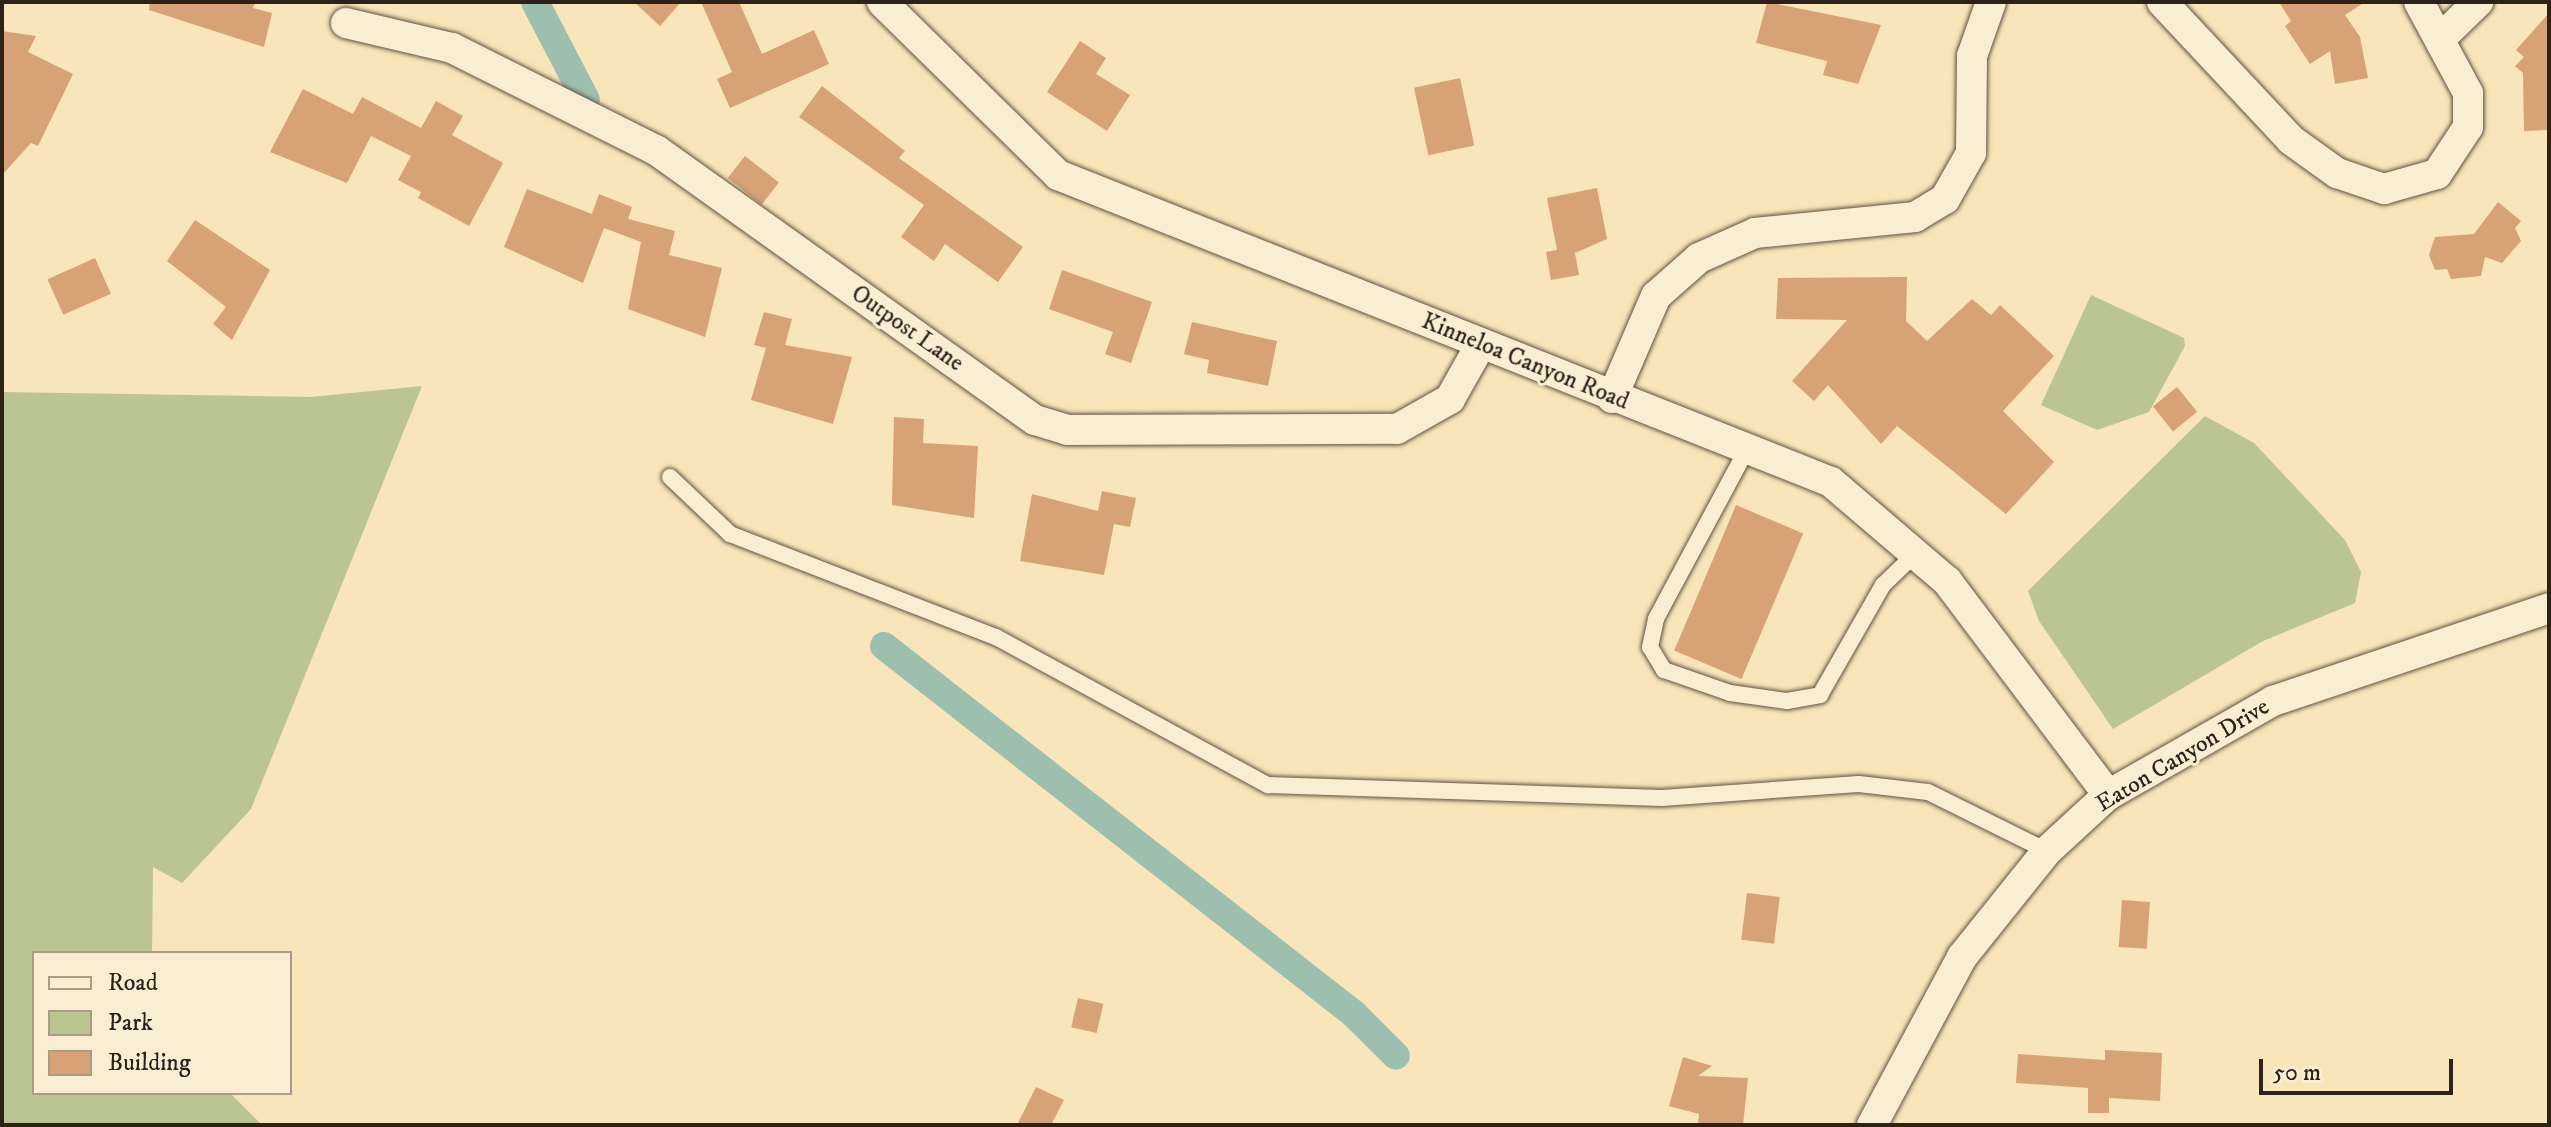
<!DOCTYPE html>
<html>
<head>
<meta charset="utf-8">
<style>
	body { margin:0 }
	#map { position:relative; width:2551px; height:1127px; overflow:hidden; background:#f8e5b9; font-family:"IM FELL DW Pica",serif }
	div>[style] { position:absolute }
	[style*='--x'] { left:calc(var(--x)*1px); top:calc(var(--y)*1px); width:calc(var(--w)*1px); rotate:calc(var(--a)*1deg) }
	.green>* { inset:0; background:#bbc591 }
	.canal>* { height:28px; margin:-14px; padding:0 14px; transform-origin:14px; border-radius:14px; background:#9dbfae }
	.building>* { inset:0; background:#d7a275; transform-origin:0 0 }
	.roads { filter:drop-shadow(0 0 2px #605243) drop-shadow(0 0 2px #605243) }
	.service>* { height:16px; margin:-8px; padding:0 8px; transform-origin:8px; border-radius:8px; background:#faeed2 }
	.minor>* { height:30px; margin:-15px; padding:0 15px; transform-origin:15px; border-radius:15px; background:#faeed2 }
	span { translate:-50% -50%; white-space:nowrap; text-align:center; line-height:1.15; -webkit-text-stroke:6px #faeed2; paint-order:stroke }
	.street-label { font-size:24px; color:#2d211c }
	.frame { position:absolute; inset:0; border:4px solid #2d211c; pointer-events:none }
	.legend { position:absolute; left:32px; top:951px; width:260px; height:144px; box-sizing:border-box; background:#faeed2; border:2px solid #a89c89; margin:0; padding:10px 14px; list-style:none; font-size:24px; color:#2d211c }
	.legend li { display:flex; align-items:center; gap:16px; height:40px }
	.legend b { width:40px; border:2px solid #a89c89 }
	.scale { position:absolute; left:2259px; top:1059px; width:194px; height:36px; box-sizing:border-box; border:4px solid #2d211c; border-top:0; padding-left:10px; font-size:24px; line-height:28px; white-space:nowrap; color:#2d211c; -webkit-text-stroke:6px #faeed2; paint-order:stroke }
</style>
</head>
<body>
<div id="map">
	<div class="green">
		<div style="clip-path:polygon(2091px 295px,2184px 338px,2185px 346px,2149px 412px,2097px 430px,2041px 405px)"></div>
		<div style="clip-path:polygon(422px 386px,251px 809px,182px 883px,153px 867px,152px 953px,34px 953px,34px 1093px,230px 1093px,262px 1125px,2px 1125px,2px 392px,311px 397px)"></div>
		<div style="clip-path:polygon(2205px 416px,2254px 443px,2345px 540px,2361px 572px,2355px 603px,2263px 641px,2113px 729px,2039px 621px,2028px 591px)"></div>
	</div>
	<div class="canal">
		<div style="--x:535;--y:2;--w:110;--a:62.5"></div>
		<div style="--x:884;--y:646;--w:597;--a:38.06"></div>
		<div style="--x:1354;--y:1014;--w:59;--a:45"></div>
	</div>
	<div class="building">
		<div style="clip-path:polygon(150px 2px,255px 2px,253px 8px,272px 13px,264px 47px,149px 10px)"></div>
		<div style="clip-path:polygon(634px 2px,681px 2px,660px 26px)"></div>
		<div style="clip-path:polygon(701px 2px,739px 2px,762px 54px,814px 30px,829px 64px,730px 108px,717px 79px,732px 72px)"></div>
		<div style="clip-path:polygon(1767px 2px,1881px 25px,1858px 84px,1823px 75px,1827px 61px,1756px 43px)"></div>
		<div style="clip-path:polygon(2279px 2px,2365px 2px,2345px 15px,2360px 37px,2368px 78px,2335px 84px,2330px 51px,2310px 64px,2285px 26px,2291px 21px)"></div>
		<div style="clip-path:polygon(2549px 13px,2549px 130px,2524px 131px,2523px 73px,2515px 66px,2524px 57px,2516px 50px)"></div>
		<div style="clip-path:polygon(2px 31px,36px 36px,28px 52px,73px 74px,38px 146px,31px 143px,2px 175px)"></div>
		<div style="clip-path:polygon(1080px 41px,1106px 58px,1096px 74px,1130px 95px,1107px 131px,1047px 92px)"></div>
		<div style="left:1460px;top:78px;width:69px;height:47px;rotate:78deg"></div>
		<div style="clip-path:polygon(822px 86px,905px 151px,899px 158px,1023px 247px,998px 282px,945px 244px,934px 261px,901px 237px,924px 205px,799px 117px)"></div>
		<div style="clip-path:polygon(303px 89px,353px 114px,362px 97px,421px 128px,436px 101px,463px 116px,452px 135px,503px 163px,469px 226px,418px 198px,421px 192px,398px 180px,411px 156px,371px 136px,347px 183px,270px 152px)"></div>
		<div style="left:745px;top:156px;width:43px;height:28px;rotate:38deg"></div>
		<div style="clip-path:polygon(1597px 188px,1607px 239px,1575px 253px,1579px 275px,1551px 280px,1546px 252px,1557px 250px,1547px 198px)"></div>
		<div style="clip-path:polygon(527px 189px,592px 214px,599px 194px,632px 207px,628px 219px,675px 231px,669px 255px,722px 268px,705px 337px,628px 309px,641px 242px,604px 228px,583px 283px,504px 247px)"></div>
		<div style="clip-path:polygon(2498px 202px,2521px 221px,2515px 228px,2521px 241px,2502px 263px,2485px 257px,2481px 276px,2451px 279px,2447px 269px,2435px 270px,2429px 255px,2435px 237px,2474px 234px)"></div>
		<div style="clip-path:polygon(195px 220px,270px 270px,232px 340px,213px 324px,226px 307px,167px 261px)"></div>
		<div style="left:95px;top:258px;width:39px;height:52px;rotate:66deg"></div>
		<div style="clip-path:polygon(1062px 270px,1152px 302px,1131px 363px,1105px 354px,1113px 332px,1049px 309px)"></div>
		<div style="clip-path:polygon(1907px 277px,1906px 321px,1927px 341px,1972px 299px,1991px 315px,2000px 305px,2054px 356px,2003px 411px,2054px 462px,2006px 514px,1897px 426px,1881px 444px,1828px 385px,1814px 401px,1792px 381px,1847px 320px,1776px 319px,1778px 278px)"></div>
		<div style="clip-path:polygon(764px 312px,792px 319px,785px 345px,852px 357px,833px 424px,751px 400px,766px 348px,754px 345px)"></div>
		<div style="clip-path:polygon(1192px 322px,1277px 341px,1268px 386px,1207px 373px,1209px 360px,1184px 354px)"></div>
		<div style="left:2177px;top:387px;width:32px;height:31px;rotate:51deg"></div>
		<div style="clip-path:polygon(894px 417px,924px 419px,923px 443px,978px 446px,974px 518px,892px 505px)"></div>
		<div style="clip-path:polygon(1102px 491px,1136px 498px,1130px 527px,1114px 524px,1104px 575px,1020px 561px,1032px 494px,1098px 511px)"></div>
		<div style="left:1736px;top:505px;width:73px;height:158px;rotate:23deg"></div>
		<div style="left:1747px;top:893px;width:33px;height:47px;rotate:7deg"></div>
		<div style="left:2122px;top:900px;width:28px;height:47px;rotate:4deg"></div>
		<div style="left:1078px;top:998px;width:26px;height:30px;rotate:13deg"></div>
		<div style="clip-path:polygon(2105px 1050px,2162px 1053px,2160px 1101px,2109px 1098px,2109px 1113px,2088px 1113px,2088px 1088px,2016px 1083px,2018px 1054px,2105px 1060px)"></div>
		<div style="clip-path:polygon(1683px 1057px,1712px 1066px,1698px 1076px,1748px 1078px,1743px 1125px,1698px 1125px,1699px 1114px,1669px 1106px)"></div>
		<div style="clip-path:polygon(1036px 1087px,1064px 1100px,1051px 1125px,1017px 1125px)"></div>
	</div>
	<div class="roads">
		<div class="service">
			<div style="--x:1747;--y:449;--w:193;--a:118.2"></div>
			<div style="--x:1656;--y:619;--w:29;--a:102"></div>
			<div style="--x:1650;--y:647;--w:27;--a:59"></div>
			<div style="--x:1664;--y:670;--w:70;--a:19.2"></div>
			<div style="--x:1730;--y:693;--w:58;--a:8"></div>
			<div style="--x:1787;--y:701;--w:34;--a:-10"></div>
			<div style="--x:1820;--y:695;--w:127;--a:-60.2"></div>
			<div style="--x:1883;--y:585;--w:45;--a:-44.1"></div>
			<div style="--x:670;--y:477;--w:83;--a:43.5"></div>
			<div style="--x:730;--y:534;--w:285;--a:21.2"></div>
			<div style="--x:996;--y:637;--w:310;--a:28.6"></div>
			<div style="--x:1268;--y:785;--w:394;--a:1.9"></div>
			<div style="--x:1662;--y:798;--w:197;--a:-4.1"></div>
			<div style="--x:1859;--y:784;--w:69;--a:6.6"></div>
			<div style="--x:1928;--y:792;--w:133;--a:26.4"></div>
		</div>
		<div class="minor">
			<div style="--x:882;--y:2;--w:247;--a:44.5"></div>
			<div style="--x:1058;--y:175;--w:832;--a:21.66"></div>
			<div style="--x:1831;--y:482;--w:153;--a:40.5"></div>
			<div style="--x:1947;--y:581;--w:268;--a:53"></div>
			<div style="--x:2162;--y:2;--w:189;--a:46.9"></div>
			<div style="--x:2291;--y:140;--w:57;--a:35.7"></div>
			<div style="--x:2337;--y:173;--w:50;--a:18.8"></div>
			<div style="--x:2384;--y:189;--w:55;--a:-15.8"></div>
			<div style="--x:2437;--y:174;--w:56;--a:-56.6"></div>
			<div style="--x:2468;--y:127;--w:34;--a:-90"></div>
			<div style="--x:2468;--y:93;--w:103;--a:-118.3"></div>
			<div style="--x:346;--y:23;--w:109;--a:13.3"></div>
			<div style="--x:452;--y:48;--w:228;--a:26.6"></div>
			<div style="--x:656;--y:150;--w:465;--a:35.5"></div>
			<div style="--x:1035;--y:420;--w:34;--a:17"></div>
			<div style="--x:1067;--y:430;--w:330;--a:-0.2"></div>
			<div style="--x:1397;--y:429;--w:61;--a:-29.5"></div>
			<div style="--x:1450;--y:399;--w:63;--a:-60.6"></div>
			<div style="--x:2441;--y:38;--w:52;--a:-44.2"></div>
			<div style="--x:1612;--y:398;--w:111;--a:-66.7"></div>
			<div style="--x:1656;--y:296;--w:57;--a:-41.5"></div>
			<div style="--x:1699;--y:258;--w:61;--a:-24.1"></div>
			<div style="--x:1755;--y:233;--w:161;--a:-5.7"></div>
			<div style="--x:1915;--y:217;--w:35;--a:-31"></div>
			<div style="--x:1945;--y:199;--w:53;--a:-60.5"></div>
			<div style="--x:1971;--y:153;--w:97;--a:-89.4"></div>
			<div style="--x:1972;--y:56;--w:57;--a:-70.6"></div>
			<div style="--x:1872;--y:1125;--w:191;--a:-61.8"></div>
			<div style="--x:1962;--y:957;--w:136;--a:-51.3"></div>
			<div style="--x:2047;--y:851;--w:83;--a:-42.6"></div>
			<div style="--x:2108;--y:795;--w:190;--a:-29.7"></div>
			<div style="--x:2273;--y:701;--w:291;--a:-18.6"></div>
		</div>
	</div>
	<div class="street-label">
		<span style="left:907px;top:329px;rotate:35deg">Outpost Lane</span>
		<span style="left:1525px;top:362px;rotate:22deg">Kinneloa Canyon Road</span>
		<span style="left:2183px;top:756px;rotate:-31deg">Eaton Canyon Drive</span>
	</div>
	<div class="frame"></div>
	<ul class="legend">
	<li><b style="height:10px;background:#faeed2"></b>Road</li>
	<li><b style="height:22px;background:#bbc591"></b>Park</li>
	<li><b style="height:22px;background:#d7a275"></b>Building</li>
	</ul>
	<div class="scale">50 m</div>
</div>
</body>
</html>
